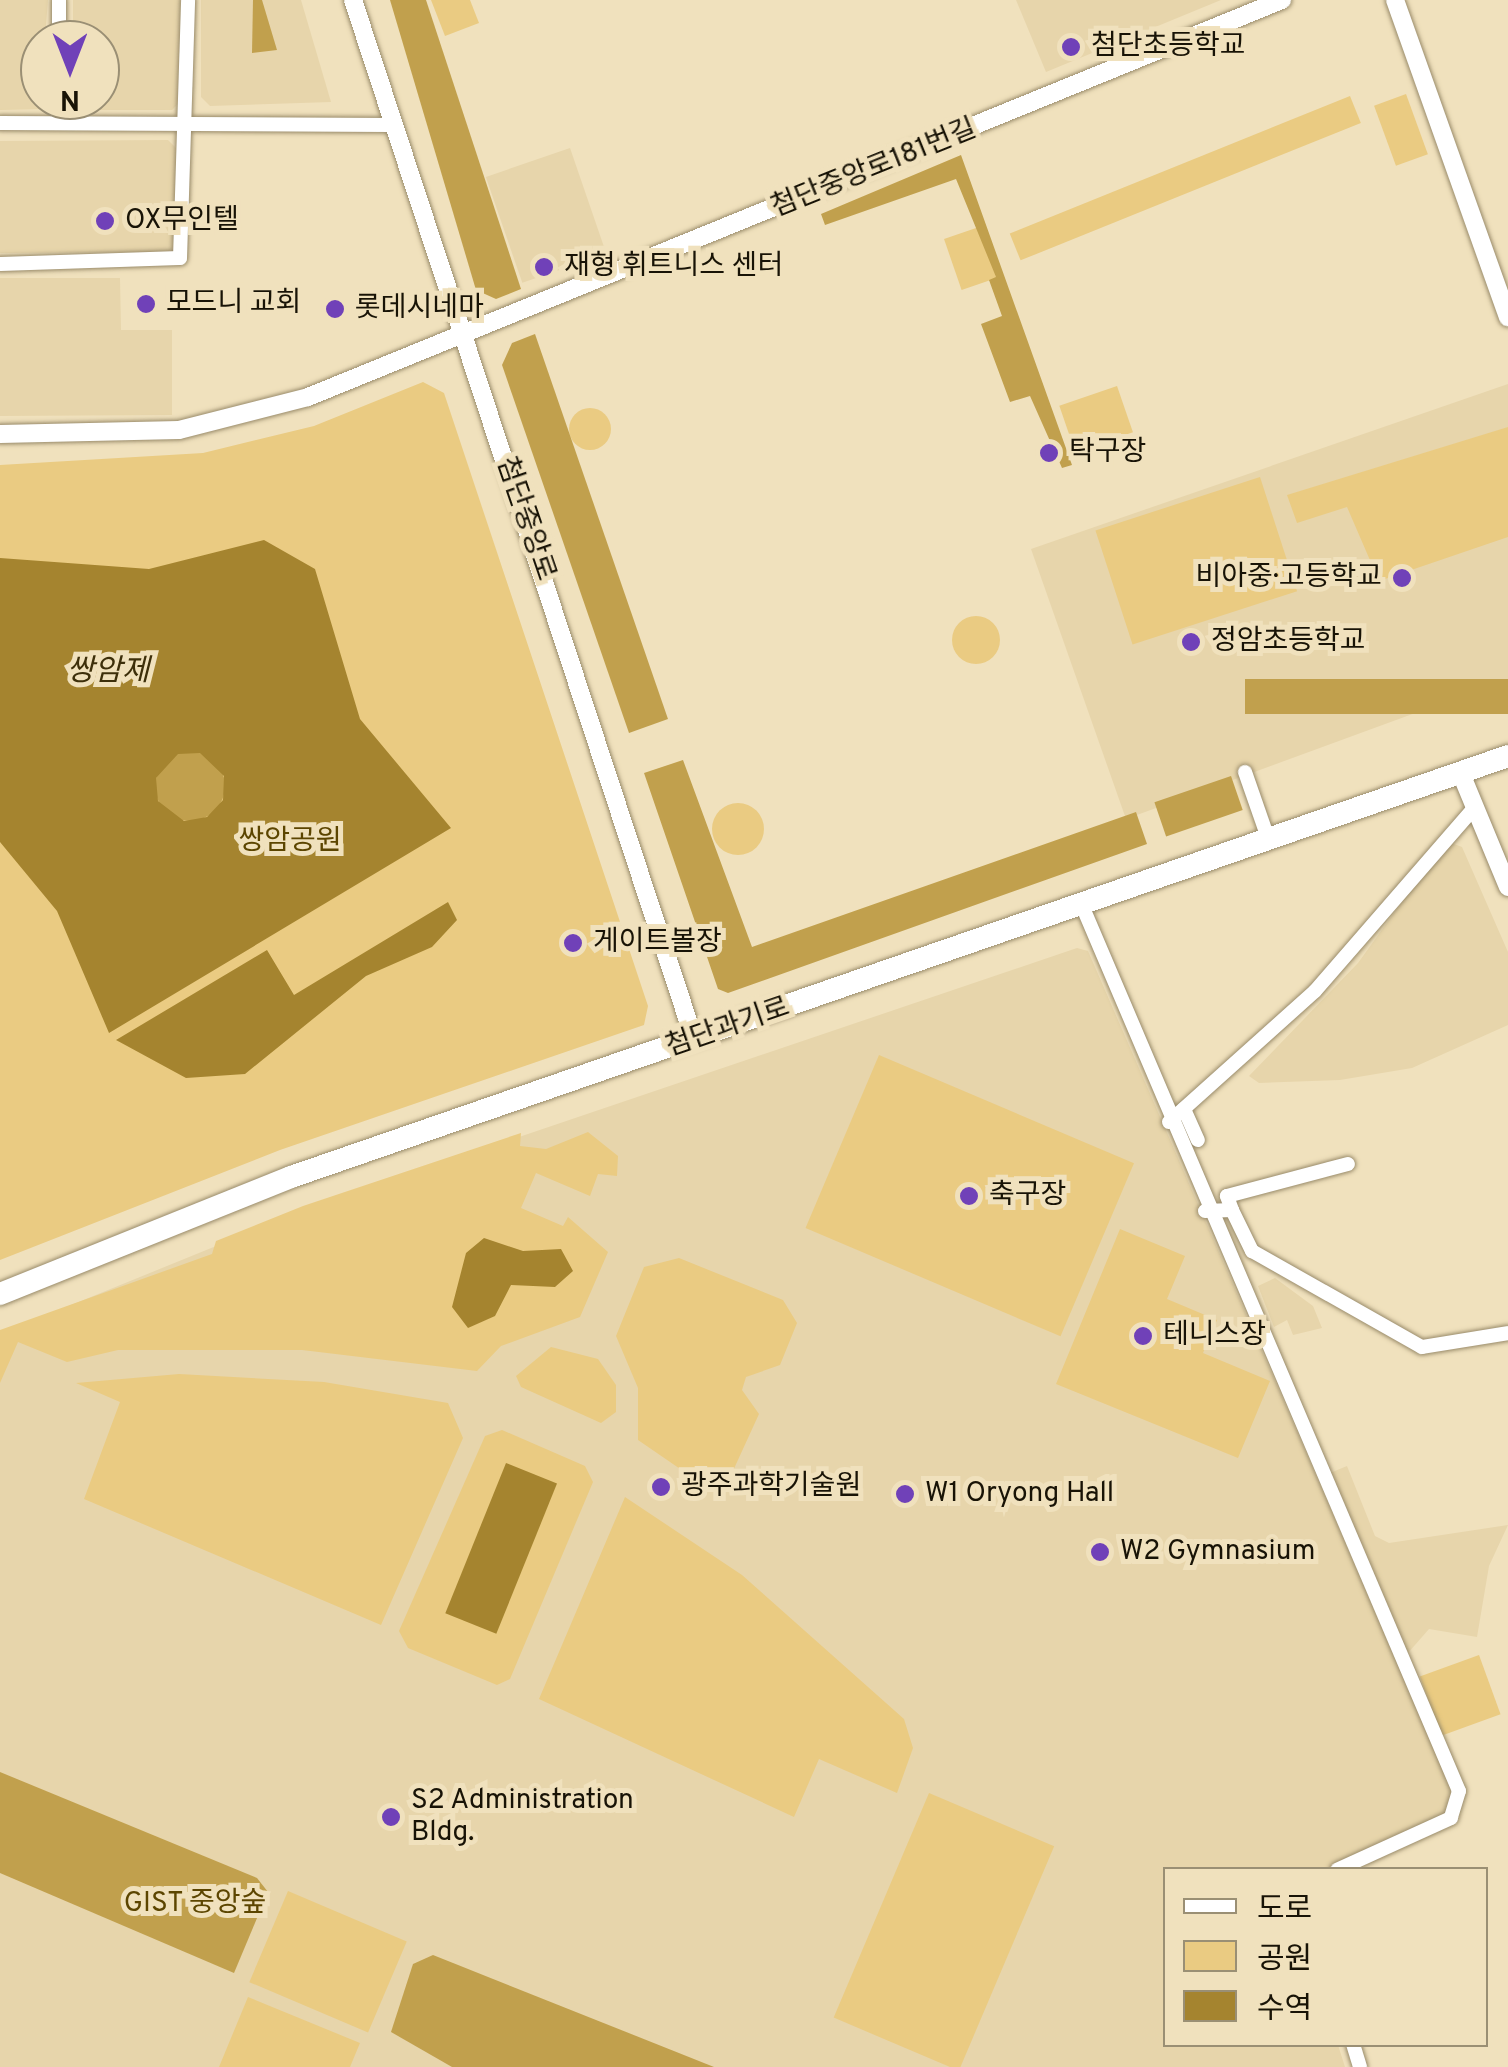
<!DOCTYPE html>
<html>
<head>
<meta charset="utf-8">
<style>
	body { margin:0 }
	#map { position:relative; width:1508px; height:2067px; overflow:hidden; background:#f0e1bd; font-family:Overpass,"Noto Sans KR",sans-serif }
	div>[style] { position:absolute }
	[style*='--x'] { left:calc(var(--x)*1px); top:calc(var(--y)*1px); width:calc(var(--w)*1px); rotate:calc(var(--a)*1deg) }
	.built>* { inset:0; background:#e7d5ab; transform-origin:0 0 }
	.green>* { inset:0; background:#eacb82; transform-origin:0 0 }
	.round { border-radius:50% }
	.forest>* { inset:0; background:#c1a04d; transform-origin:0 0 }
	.water>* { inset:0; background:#a5842f; transform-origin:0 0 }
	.roads { filter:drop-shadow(0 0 2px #998b6a) drop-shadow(0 0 2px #998b6a) }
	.minor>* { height:14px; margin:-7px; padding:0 7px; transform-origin:7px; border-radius:7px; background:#fff }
	.tertiary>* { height:18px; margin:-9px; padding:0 9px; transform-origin:9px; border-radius:9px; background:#fff }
	.primary>* { height:22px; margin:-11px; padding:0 11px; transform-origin:11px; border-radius:11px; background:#fff }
	.dots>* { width:28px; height:28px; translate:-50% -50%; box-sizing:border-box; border:5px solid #f0e1bd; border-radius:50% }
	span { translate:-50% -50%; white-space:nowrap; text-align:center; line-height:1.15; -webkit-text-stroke:10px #f0e1bd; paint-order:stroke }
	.poi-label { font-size:28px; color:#181306 }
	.left { translate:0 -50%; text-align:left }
	.right { translate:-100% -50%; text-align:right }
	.street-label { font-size:28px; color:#181306 }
	.park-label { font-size:28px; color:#5c4500 }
	.water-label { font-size:30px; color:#3d2f0a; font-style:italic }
	.legend { position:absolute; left:1163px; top:1867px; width:325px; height:180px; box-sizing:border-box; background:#f0e1bd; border:2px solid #9a8f74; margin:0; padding:12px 18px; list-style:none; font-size:30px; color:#181306 }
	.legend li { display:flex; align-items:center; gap:20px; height:50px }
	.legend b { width:50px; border:2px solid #9a8f74 }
	.north { position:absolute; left:20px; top:20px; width:100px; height:100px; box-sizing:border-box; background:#f0e1bd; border:2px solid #9a8f74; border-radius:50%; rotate:180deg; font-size:28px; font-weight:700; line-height:40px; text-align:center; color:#181306 }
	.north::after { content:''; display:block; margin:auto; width:35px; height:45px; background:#7041b8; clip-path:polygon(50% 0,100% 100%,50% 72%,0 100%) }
</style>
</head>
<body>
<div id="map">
	<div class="built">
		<div style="clip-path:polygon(0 0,48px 0,40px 100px,49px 102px,41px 109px,0 110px)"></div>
		<div style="clip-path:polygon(73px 0,180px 0,180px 102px,172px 110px,83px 110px,73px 101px,100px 100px,100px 40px,73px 40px)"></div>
		<div style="clip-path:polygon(201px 0,301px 0,331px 102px,210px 106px,201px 97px)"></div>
		<div style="clip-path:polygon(1016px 0,1221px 0,1046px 72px)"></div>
		<div style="clip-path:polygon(168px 140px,177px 149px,177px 243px,168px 252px,0 253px,0 141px)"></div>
		<div style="left:570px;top:148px;width:112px;height:89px;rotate:71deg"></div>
		<div style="clip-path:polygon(0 278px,120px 278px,121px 330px,172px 330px,172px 415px,0 416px)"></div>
		<div style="clip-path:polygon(1508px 384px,1508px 679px,1126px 819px,1031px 549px)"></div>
		<div style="clip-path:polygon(1446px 841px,1462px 847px,1508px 952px,1508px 1025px,1412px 1068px,1340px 1080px,1259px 1083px,1249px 1076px,1358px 963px)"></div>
		<div style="clip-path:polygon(1077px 948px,1088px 951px,1455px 1795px,1450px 1815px,1326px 1869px,1166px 1870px,1166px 2044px,1338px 2045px,1345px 2067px,0 2067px,0 1334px,307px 1209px)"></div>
		<div style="clip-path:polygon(1275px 1278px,1313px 1306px,1322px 1328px,1293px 1335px,1287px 1320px,1274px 1327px,1258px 1286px)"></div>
		<div style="clip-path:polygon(1347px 1466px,1375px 1536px,1389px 1543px,1508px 1525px,1489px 1566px,1477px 1637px,1429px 1629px,1408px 1653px,1330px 1473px)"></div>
	</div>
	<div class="green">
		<div style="clip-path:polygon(431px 0,470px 0,479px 23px,445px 36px)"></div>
		<div style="left:1406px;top:94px;width:64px;height:34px;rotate:70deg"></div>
		<div style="left:1350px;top:96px;width:29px;height:367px;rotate:68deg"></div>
		<div style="left:979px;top:227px;width:54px;height:37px;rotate:71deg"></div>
		<div style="clip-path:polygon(423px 382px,444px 393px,648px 1006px,644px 1025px,280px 1150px,0 1260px,0 465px,203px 453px,314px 426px)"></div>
		<div style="left:1117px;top:386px;width:49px;height:61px;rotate:71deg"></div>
		<div class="round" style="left:569px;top:408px;width:42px;height:42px"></div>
		<div style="clip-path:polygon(1508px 427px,1508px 537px,1379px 581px,1347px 507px,1297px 523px,1287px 495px)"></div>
		<div style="left:1260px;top:477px;width:120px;height:173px;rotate:72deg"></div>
		<div class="round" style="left:952px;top:616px;width:48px;height:48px"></div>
		<div class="round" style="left:712px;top:803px;width:52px;height:52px"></div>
		<div style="left:879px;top:1055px;width:277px;height:188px;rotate:23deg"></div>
		<div style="clip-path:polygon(588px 1132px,618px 1156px,617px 1176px,598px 1174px,590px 1196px,536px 1173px,521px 1208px,563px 1226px,568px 1217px,608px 1252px,580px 1317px,501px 1346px,477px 1371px,302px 1350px,118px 1350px,67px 1362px,18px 1342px,0 1383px,0 1330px,212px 1254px,216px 1241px,303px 1206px,521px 1133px,520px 1146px,546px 1149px)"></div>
		<div style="clip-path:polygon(1120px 1229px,1185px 1256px,1167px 1299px,1217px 1320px,1203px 1353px,1270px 1381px,1238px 1458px,1056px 1384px)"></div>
		<div style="clip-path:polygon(679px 1258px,783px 1300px,797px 1323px,780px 1365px,746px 1377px,742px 1390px,759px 1414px,721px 1497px,638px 1440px,638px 1388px,616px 1336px,644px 1267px)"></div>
		<div style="clip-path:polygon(551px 1347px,598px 1359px,616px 1385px,616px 1412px,601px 1423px,521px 1387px,516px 1376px)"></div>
		<div style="clip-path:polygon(179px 1374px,324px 1382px,448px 1403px,463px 1438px,381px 1625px,84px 1499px,120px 1402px,76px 1383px)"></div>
		<div style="clip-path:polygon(502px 1430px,585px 1466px,593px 1482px,510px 1679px,497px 1685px,408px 1648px,399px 1631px,485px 1436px)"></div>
		<div style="clip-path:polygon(625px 1497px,742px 1575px,904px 1719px,913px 1748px,897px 1793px,819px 1759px,794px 1817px,539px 1699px)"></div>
		<div style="left:1479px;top:1655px;width:63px;height:63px;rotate:70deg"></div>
		<div style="left:929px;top:1793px;width:136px;height:244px;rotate:23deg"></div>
		<div style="left:288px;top:1891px;width:129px;height:99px;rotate:23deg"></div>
		<div style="clip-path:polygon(248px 1997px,360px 2043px,350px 2067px,219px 2067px)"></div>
	</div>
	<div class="forest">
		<div style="clip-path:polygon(253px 0,262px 0,277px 50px,252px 53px)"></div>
		<div style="clip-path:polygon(390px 0,426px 0,521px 289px,496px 299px,476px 290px)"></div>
		<div style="clip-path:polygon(961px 155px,1072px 465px,1062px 468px,1030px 396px,1010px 402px,981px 324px,1002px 316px,989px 280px,996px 277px,956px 179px,825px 225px,821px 214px)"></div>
		<div style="clip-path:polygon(535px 334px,668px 719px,629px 733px,502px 365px,512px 343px)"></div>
		<div style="left:1508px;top:679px;width:35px;height:263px;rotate:90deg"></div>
		<div class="round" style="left:155px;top:751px;width:70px;height:70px"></div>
		<div style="clip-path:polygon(683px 760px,752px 947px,1136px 812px,1147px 844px,728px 993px,718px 989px,644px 773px)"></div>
		<div style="left:1231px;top:776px;width:36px;height:81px;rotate:71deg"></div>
		<div style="clip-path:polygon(0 1772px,257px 1878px,268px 1892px,234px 1973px,0 1873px)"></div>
		<div style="clip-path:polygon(433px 1955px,714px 2067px,452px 2067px,391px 2032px,413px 1964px)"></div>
	</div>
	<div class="water">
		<div style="clip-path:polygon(evenodd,264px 540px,315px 569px,360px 719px,451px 828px,109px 1033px,57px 911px,0 842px,0 558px,149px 569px,264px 540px,200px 753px,224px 776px,223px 800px,207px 817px,184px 821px,158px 801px,156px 778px,178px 754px,200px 753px)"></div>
		<div style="clip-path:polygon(448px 902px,457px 920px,432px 947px,366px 976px,245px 1074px,186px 1078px,116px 1040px,267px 950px,294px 995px)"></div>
		<div style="clip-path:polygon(484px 1238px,523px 1251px,561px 1249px,573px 1271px,555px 1287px,511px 1285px,495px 1316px,468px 1328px,452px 1307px,466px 1253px)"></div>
		<div style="left:506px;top:1463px;width:55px;height:162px;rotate:22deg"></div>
	</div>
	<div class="roads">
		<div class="minor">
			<div style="--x:59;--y:40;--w:40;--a:-90"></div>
			<div style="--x:0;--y:123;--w:391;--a:0.3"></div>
			<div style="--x:58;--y:123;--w:23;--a:-90"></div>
			<div style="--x:0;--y:264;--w:180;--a:-1.9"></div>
			<div style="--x:180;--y:258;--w:258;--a:-88.2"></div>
			<div style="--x:1245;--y:772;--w:70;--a:70.8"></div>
			<div style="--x:1081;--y:903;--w:965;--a:66.94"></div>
			<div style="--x:1459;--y:1791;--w:28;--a:107"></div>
			<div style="--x:1451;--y:1818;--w:125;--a:155.5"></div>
			<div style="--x:1184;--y:1109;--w:34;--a:66"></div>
			<div style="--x:1169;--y:1122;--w:196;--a:-41.9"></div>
			<div style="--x:1315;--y:991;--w:244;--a:-49"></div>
			<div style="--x:1232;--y:1210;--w:15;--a:-110"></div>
			<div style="--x:1227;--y:1196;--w:125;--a:-14.8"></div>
			<div style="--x:1205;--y:1211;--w:27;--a:-2"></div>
			<div style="--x:1232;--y:1210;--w:46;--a:64"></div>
			<div style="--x:1252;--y:1251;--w:195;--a:29.5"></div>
			<div style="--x:1422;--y:1347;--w:87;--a:-9.2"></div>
			<div style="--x:1353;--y:2044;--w:24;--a:73"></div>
		</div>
		<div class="tertiary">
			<div style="--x:353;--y:0;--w:1094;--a:71.83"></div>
			<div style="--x:1395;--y:0;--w:337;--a:70.4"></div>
			<div style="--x:0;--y:434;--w:179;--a:-1.3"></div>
			<div style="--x:179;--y:430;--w:133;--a:-14.3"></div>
			<div style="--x:308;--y:397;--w:1052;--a:-22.18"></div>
			<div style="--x:1462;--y:776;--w:120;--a:67.5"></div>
		</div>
		<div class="primary">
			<div style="--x:0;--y:1294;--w:314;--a:-21.9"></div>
			<div style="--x:291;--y:1177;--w:1288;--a:-19.08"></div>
		</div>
	</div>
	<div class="dots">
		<div style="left:1071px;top:47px;background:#7041b8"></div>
		<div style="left:105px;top:221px;background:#7041b8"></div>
		<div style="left:544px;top:267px;background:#7041b8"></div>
		<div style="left:146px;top:304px;background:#7041b8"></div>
		<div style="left:335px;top:309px;background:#7041b8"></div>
		<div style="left:1049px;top:453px;background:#7041b8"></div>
		<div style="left:1402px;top:578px;background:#7041b8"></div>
		<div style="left:1191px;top:642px;background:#7041b8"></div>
		<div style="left:573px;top:943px;background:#7041b8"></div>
		<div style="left:969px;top:1196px;background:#7041b8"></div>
		<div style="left:1143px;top:1336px;background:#7041b8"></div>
		<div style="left:661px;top:1487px;background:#7041b8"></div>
		<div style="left:905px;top:1494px;background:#7041b8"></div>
		<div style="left:1100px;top:1552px;background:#7041b8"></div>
		<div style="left:391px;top:1817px;background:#7041b8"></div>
	</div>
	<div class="poi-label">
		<span class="left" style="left:1091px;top:47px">첨단초등학교</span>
		<span class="left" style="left:125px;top:221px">OX무인텔</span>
		<span class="left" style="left:564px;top:267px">재형 휘트니스 센터</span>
		<span class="left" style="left:166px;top:304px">모드니 교회</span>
		<span class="left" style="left:355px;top:309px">롯데시네마</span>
		<span class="left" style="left:1069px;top:453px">탁구장</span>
		<span class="right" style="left:1382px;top:578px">비아중·고등학교</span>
		<span class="left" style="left:1211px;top:642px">정암초등학교</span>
		<span class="left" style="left:593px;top:943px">게이트볼장</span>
		<span class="left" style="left:989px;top:1196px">축구장</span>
		<span class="left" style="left:1163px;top:1336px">테니스장</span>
		<span class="left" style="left:681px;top:1487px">광주과학기술원</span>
		<span class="left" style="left:925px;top:1494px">W1 Oryong Hall</span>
		<span class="left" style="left:1120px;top:1552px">W2 Gymnasium</span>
		<span class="left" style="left:411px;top:1817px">S2 Administration<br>Bldg.</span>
	</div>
	<div class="street-label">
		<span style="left:874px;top:169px;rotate:-22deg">첨단중앙로181번길</span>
		<span style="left:525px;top:519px;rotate:71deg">첨단중앙로</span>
		<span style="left:728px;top:1028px;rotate:-19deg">첨단과기로</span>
	</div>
	<div class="park-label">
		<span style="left:290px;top:842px">쌍암공원</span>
		<span style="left:195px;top:1904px">GIST 중앙숲</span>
	</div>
	<div class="water-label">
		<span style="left:108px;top:673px">쌍암제</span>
	</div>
	<ul class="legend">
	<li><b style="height:12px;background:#fff"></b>도로</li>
	<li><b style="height:28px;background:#eacb82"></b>공원</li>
	<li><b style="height:28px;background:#a5842f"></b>수역</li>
	</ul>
	<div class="north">N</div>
</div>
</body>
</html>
